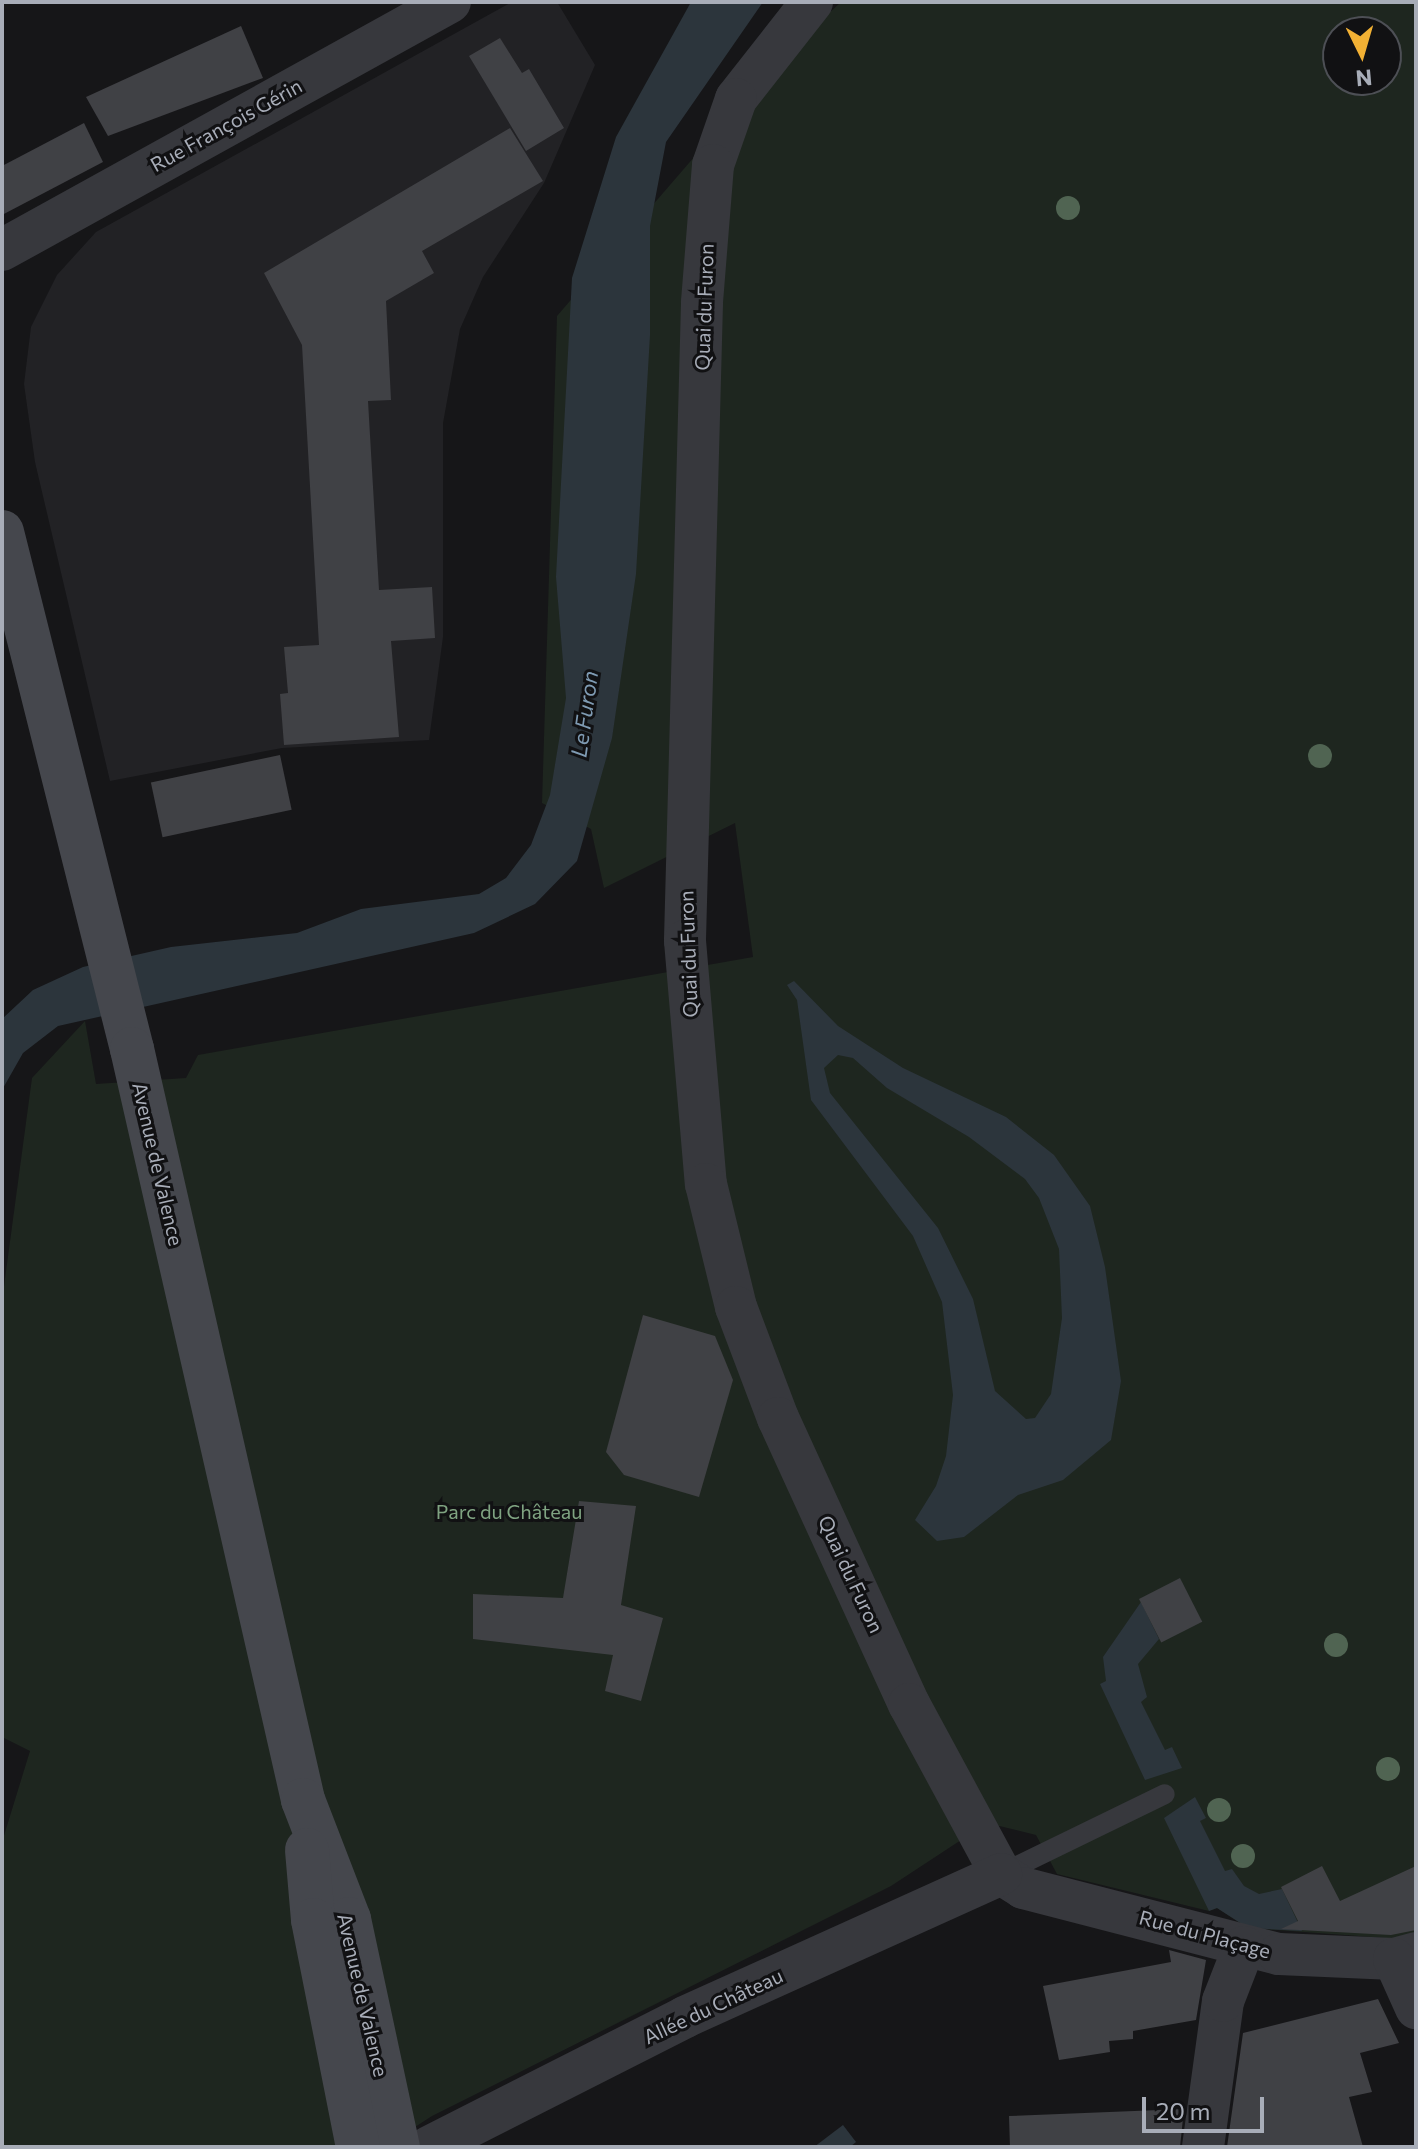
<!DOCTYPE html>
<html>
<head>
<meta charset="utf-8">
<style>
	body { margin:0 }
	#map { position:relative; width:1418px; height:2149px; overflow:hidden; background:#161618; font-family:Commissioner,sans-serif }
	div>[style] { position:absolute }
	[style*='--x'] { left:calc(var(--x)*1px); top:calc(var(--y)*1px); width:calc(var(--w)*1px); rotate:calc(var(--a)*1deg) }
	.built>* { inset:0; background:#222225 }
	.green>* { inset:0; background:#1e261f }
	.water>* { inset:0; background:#2c353c }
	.building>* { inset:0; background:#404145; transform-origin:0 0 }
	.service>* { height:20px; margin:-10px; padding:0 10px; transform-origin:10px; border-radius:10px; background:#37383d }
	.minor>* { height:42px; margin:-21px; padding:0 21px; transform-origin:21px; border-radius:21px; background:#37383d }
	.secondary>* { height:44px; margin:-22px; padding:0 22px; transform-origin:22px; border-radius:22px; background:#45474d }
	.trees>* { width:24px; height:24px; margin:-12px; border-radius:50%; background:#506452 }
	span { translate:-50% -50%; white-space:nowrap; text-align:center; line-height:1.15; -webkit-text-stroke:6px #111113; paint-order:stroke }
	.street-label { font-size:20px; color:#a8adb8 }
	.park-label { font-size:20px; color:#7fa381 }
	.water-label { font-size:22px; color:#7f9bb3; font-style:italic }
	.frame { position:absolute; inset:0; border:4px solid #a8adb8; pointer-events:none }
	.north { position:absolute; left:1322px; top:16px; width:80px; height:80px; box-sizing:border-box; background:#111113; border:2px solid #4d4f55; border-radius:50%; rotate:175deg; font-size:22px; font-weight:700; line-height:32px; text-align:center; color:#a8adb8 }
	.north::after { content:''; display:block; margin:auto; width:28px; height:36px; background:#f2b134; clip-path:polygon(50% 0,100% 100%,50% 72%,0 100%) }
	.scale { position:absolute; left:1142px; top:2097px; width:122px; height:36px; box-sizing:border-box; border:4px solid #a8adb8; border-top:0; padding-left:10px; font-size:24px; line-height:28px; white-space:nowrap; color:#a8adb8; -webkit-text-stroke:6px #111113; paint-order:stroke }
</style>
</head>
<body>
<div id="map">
	<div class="built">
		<div style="clip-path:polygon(512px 2px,557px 2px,595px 65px,544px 183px,483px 277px,460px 329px,443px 423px,443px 637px,429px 740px,282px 748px,110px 781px,35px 462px,24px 384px,31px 327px,57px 275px,96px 232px)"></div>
	</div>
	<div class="green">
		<div style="clip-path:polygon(evenodd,841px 2px,1416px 2px,1416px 1935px,1399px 1939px,1248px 1928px,1217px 1908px,1209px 1911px,1057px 1874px,1036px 1835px,987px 1823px,891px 1886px,432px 2116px,384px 2147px,2px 2147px,2px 1842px,30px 1751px,2px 1737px,2px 1301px,32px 1078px,85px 1021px,96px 1084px,186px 1078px,198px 1055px,753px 957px,735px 823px,604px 888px,591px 829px,542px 803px,557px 316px,776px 62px,841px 2px,1338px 32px,1386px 32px,1386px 80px,1338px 80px,1338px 32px)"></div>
	</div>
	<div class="water">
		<div style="clip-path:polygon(691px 2px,763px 2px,666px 142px,650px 226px,650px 335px,636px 574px,612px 738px,577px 861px,535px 904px,474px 933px,58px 1026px,23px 1053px,2px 1090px,2px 1019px,33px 990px,83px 967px,171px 947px,297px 933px,361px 909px,479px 894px,506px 878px,531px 845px,550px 795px,566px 698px,556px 577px,572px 278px,616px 137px)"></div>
		<div style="clip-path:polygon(evenodd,794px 981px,838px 1026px,903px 1068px,1006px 1117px,1054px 1155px,1090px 1206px,1105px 1267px,1121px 1381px,1111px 1440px,1063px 1480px,1018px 1495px,964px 1537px,937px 1541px,915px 1520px,936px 1486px,946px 1456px,953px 1395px,942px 1302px,913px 1236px,811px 1100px,797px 1000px,787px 985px,794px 981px,838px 1055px,853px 1058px,887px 1088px,969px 1137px,1025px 1179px,1039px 1198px,1059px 1249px,1062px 1318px,1051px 1394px,1035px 1418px,1026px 1419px,995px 1391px,973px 1299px,938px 1228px,830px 1093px,824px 1068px,838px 1055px)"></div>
		<div style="clip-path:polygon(1141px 1602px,1159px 1639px,1138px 1664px,1147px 1697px,1141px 1702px,1165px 1750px,1172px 1747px,1182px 1768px,1145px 1780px,1100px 1684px,1106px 1681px,1103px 1657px)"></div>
		<div style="clip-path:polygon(1195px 1797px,1206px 1818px,1200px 1821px,1225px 1871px,1232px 1869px,1244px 1886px,1259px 1894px,1282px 1889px,1302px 1931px,1248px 1928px,1217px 1908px,1209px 1911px,1164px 1818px)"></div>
		<div style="clip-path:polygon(843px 2125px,856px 2142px,850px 2147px,814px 2147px)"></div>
	</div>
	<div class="building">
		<div style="clip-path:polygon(241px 26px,263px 78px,108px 136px,86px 97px)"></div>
		<div style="clip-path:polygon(500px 38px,522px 73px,529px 69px,564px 128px,526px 151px,469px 56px)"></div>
		<div style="clip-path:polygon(84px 123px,103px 162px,2px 215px,2px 166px)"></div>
		<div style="clip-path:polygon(510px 128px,543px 181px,422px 251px,434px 273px,386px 301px,391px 400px,368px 401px,379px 590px,432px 587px,435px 638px,391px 641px,399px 737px,284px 745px,280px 694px,288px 693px,284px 647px,319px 645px,302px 345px,264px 273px)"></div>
		<div style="left:280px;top:755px;width:56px;height:132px;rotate:78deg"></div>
		<div style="clip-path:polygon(643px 1315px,715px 1336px,733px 1380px,699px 1497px,624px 1475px,606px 1452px)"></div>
		<div style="clip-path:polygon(579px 1501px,636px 1506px,621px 1605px,663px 1618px,641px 1701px,605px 1691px,613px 1655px,473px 1639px,473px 1594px,563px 1598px)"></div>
		<div style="left:1180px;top:1578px;width:49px;height:46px;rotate:63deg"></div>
		<div style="clip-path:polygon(1322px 1866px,1340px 1901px,1416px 1866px,1416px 1930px,1391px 1935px,1281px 1929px,1298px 1921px,1281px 1887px)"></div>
		<div style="clip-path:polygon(1169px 1950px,1206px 1960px,1196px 2020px,1133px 2031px,1133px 2039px,1109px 2041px,1110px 2052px,1059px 2060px,1043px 1986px,1171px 1962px)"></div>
		<div style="clip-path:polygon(1378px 1999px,1399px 2043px,1360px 2053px,1372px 2092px,1349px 2097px,1363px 2147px,1227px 2147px,1243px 2033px)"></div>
		<div style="clip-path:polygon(1184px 2109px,1180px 2147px,1010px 2147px,1009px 2116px)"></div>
	</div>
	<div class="service">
		<div style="--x:1001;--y:1874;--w:182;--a:-26"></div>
	</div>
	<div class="minor">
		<div style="--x:812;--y:2;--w:123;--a:128.1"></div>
		<div style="--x:736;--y:99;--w:70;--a:109.2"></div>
		<div style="--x:713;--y:165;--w:138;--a:94.6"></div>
		<div style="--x:702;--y:303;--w:638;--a:91.53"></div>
		<div style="--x:685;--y:941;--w:244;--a:85.1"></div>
		<div style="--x:706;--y:1184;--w:127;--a:76.3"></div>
		<div style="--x:736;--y:1307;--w:119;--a:69.3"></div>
		<div style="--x:778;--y:1418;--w:315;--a:65.4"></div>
		<div style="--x:909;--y:1704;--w:193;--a:61.6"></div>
		<div style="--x:1001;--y:1874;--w:26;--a:32"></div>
		<div style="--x:1023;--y:1888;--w:264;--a:14.5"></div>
		<div style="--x:1279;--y:1954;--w:115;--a:2.5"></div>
		<div style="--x:1394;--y:1959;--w:23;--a:-15"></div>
		<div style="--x:2;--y:250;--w:512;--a:-28.97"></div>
		<div style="--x:1394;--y:1959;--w:54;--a:65.8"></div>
		<div style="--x:429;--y:2147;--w:287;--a:-26.9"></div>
		<div style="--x:685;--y:2017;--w:347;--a:-24.3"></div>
		<div style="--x:1203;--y:2147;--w:147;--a:-82.2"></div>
		<div style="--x:1223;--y:2001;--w:58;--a:-68.7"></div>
	</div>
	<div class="secondary">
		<div style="--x:2;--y:532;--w:533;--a:75.89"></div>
		<div style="--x:132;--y:1049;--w:770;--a:77.17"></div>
		<div style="--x:303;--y:1800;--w:128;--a:68.9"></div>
		<div style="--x:349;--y:1919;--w:233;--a:77.9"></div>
		<div style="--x:307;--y:1850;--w:70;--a:85.1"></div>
		<div style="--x:313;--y:1920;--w:231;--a:78.8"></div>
	</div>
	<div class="trees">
		<div style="left:1068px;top:208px"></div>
		<div style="left:1320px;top:756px"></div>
		<div style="left:1336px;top:1645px"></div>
		<div style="left:1388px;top:1769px"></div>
		<div style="left:1219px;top:1810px"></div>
		<div style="left:1243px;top:1856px"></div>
	</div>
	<div class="street-label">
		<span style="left:226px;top:125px;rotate:-29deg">Rue François Gérin</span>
		<span style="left:704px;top:307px;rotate:-88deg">Quai du Furon</span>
		<span style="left:688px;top:954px;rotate:-92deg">Quai du Furon</span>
		<span style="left:158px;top:1164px;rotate:77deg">Avenue de Valence</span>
		<span style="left:851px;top:1574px;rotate:65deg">Quai du Furon</span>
		<span style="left:1205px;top:1934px;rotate:15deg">Rue du Plaçage</span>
		<span style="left:363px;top:1995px;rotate:77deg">Avenue de Valence</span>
		<span style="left:713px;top:2006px;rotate:-25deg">Allée du Château</span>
	</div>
	<div class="park-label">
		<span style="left:509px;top:1511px">Parc du Château</span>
	</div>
	<div class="water-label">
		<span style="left:584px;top:714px;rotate:-82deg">Le Furon</span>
	</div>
	<div class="frame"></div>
	<div class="north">N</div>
	<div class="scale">20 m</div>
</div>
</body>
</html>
